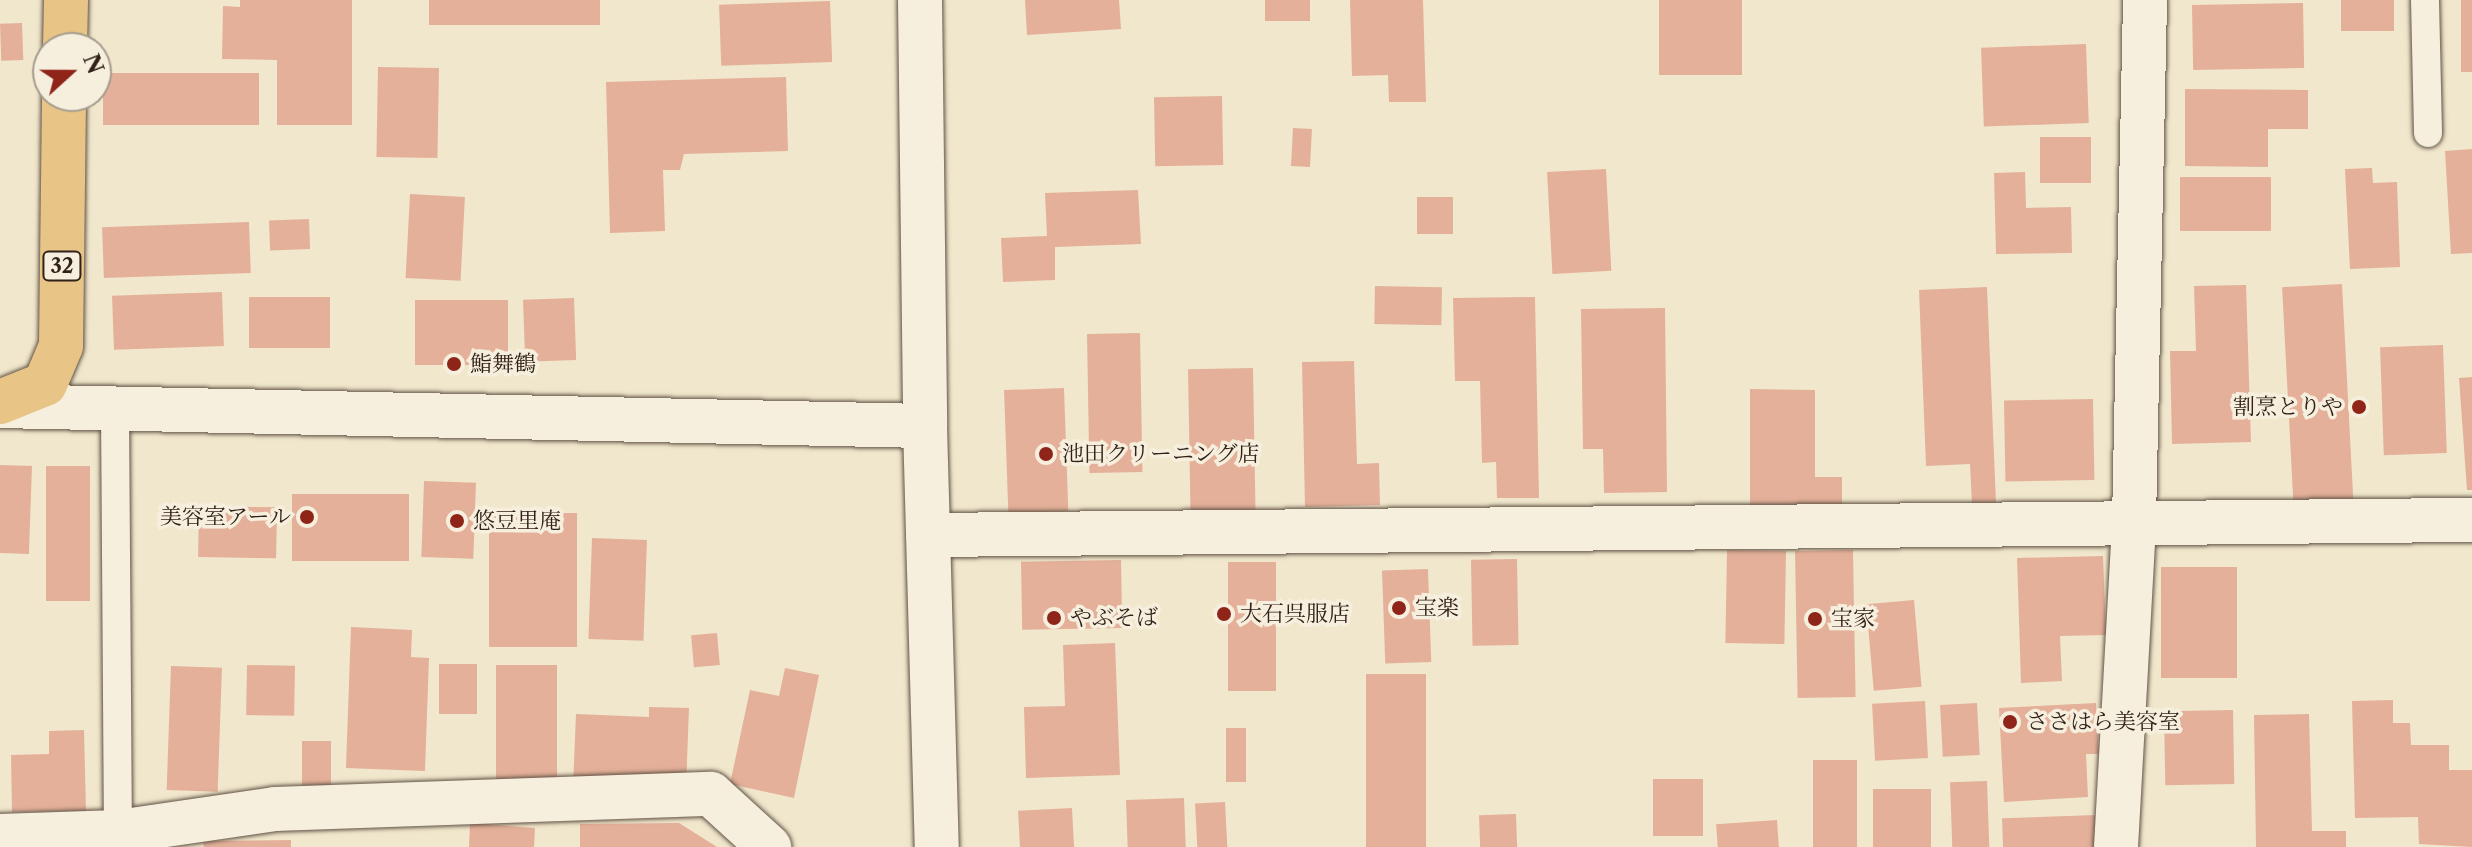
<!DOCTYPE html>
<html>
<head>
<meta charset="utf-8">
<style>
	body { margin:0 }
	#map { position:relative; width:2472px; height:847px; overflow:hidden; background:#f1e7cc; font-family:"Libre Caslon Text","Noto Serif JP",serif }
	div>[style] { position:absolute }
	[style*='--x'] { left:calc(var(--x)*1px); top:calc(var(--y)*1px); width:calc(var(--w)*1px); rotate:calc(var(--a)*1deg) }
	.building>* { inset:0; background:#e4b099; transform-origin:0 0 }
	.roads { filter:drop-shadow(0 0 2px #615245) drop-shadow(0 0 2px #615245) }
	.service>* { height:28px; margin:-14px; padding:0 14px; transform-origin:14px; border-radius:14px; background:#f6efde }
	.minor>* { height:44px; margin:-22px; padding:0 22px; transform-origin:22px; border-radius:22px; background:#f6efde }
	.tertiary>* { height:44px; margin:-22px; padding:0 22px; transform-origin:22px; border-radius:22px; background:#f6efde }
	.primary>* { height:44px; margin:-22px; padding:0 22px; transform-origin:22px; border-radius:22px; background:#e8c486 }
	.dots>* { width:22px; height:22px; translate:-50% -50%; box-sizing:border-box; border:4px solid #f6efde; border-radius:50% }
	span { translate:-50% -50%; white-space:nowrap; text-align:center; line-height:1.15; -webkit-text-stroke:7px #f6efde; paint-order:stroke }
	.shield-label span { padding:2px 6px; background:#f6efde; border:2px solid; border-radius:6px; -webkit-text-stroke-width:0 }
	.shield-label { font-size:20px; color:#312118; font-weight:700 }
	.poi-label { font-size:22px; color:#312118 }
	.left { translate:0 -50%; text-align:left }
	.right { translate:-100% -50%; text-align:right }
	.north { position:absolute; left:32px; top:32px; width:80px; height:80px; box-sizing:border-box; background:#f6efde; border:2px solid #a79d8f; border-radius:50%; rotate:69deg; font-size:22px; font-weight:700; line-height:32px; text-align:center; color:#312118 }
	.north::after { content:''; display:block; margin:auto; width:28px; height:36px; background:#8f2418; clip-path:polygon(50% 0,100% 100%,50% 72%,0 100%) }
</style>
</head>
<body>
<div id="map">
	<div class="building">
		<div style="clip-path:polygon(240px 0,352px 0,352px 125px,277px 125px,277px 60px,222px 59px,223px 6px,240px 7px)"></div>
		<div style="left:429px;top:0;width:171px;height:25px"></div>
		<div style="clip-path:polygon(1025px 0,1119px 0,1121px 29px,1027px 35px)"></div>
		<div style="left:1265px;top:0;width:45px;height:21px"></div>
		<div style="clip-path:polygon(1350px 0,1423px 0,1426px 102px,1389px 102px,1388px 75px,1352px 76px)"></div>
		<div style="left:1659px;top:0;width:83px;height:75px"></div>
		<div style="left:2341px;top:0;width:53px;height:31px"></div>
		<div style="left:2461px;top:0;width:11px;height:72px"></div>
		<div style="left:830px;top:1px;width:61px;height:111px;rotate:88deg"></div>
		<div style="left:2303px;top:3px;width:65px;height:111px;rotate:89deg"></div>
		<div style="left:22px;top:23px;width:37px;height:22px;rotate:88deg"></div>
		<div style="left:2086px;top:44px;width:79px;height:105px;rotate:88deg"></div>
		<div style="left:378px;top:67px;width:61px;height:90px;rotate:1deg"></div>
		<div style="left:103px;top:73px;width:156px;height:52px"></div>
		<div style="clip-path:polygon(786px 77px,788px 151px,684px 154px,680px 170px,663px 170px,665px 231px,610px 233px,606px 82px)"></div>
		<div style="clip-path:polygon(2185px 89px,2308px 90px,2308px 129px,2268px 129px,2268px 167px,2185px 166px)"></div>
		<div style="left:1222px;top:96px;width:69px;height:68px;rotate:89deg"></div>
		<div style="left:1293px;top:128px;width:19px;height:38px;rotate:3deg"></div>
		<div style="left:2091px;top:137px;width:46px;height:51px;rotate:90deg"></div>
		<div style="clip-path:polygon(2472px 149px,2472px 253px,2451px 254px,2445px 151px)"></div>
		<div style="clip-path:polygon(2372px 168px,2373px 183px,2397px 182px,2400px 267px,2350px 269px,2345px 169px)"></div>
		<div style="left:1606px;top:169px;width:102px;height:59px;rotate:87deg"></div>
		<div style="clip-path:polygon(2025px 172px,2026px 208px,2071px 207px,2072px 253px,1996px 254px,1994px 173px)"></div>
		<div style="left:2180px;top:177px;width:91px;height:54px"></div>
		<div style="clip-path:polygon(1138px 190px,1141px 244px,1055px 247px,1055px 280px,1003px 282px,1001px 238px,1047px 236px,1045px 193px)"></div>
		<div style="left:410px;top:194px;width:55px;height:84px;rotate:3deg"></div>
		<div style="left:1417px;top:197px;width:36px;height:37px"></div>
		<div style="left:309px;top:219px;width:30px;height:40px;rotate:88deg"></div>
		<div style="left:249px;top:222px;width:51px;height:147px;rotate:88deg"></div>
		<div style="left:2342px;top:284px;width:217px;height:60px;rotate:87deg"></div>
		<div style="clip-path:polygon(2246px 285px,2251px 442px,2172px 444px,2170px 351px,2196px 351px,2194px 286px)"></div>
		<div style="left:1375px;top:286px;width:67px;height:38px;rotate:1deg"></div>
		<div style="clip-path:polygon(1987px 287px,1996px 503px,1972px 504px,1970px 464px,1926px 466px,1919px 290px)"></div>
		<div style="left:222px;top:292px;width:54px;height:110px;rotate:88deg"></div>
		<div style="left:249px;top:297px;width:81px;height:51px"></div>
		<div style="clip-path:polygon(1535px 297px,1539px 498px,1497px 498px,1496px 462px,1482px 463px,1480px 381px,1455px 381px,1453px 298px)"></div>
		<div style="left:574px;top:298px;width:62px;height:51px;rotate:88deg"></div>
		<div style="left:415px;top:300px;width:93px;height:65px"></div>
		<div style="clip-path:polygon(1665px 308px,1667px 492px,1604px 493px,1603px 449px,1583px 449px,1581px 309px)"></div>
		<div style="left:1140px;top:333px;width:139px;height:53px;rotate:89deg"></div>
		<div style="left:2443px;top:345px;width:108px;height:63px;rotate:88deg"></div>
		<div style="clip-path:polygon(1354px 361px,1357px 464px,1379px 463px,1380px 505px,1305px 507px,1302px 362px)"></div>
		<div style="left:1253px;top:368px;width:146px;height:65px;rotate:89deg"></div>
		<div style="clip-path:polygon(2472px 377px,2472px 490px,2467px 490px,2459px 378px)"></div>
		<div style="left:1064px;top:388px;width:123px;height:60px;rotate:88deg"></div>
		<div style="clip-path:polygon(1750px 389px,1815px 390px,1815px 477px,1842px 477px,1842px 507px,1750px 507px)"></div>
		<div style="left:2093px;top:399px;width:81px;height:89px;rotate:89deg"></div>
		<div style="left:0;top:465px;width:32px;height:88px;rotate:2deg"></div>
		<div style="left:46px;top:466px;width:44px;height:135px"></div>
		<div style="left:424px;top:481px;width:52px;height:76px;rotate:2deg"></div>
		<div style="left:292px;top:494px;width:117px;height:67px"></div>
		<div style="left:199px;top:506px;width:78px;height:51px;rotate:1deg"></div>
		<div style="left:489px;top:513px;width:88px;height:134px"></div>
		<div style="left:592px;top:538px;width:55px;height:101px;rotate:2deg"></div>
		<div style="left:1727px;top:550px;width:59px;height:93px;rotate:1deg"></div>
		<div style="left:1853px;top:550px;width:147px;height:58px;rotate:89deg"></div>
		<div style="clip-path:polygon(2103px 556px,2106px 635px,2060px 636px,2062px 681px,2021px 683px,2017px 558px)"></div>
		<div style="left:1517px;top:559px;width:86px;height:46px;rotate:89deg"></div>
		<div style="left:1121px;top:560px;width:68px;height:100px;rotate:89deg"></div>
		<div style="left:1228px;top:562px;width:48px;height:129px"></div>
		<div style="left:2161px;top:567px;width:76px;height:111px"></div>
		<div style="left:1428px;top:569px;width:93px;height:46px;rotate:88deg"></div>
		<div style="left:1914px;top:600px;width:87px;height:48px;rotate:85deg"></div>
		<div style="clip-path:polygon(351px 627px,412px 630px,411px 657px,429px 658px,425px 771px,346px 768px)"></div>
		<div style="left:717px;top:633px;width:32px;height:26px;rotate:85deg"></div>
		<div style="clip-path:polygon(1115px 643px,1120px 775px,1026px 778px,1024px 707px,1065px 706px,1063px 645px)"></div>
		<div style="left:439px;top:664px;width:38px;height:50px"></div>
		<div style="left:247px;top:665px;width:48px;height:50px;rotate:1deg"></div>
		<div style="left:557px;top:665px;width:122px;height:61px;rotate:90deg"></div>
		<div style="left:171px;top:666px;width:51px;height:124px;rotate:2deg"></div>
		<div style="clip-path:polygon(785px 668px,819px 675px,794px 798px,730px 784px,750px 690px,779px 696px)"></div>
		<div style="left:1366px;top:674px;width:60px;height:173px"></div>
		<div style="clip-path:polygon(2393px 700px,2393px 723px,2410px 723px,2411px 745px,2449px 745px,2449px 770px,2472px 770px,2472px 847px,2419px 844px,2418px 817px,2355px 818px,2352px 701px)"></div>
		<div style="left:1925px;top:701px;width:57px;height:53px;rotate:87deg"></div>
		<div style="left:1977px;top:703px;width:52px;height:37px;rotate:87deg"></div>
		<div style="clip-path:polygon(2096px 703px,2099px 754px,2086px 754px,2088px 797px,2004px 802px,1999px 708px)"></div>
		<div style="clip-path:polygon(649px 707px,689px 708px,686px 789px,573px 786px,576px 714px,649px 717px)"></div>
		<div style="left:2233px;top:710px;width:74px;height:69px;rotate:89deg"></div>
		<div style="clip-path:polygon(2309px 714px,2312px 831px,2346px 831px,2346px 847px,2256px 847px,2254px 715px)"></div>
		<div style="left:1226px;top:728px;width:20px;height:54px"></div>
		<div style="clip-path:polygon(84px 730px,86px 811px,12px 812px,11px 755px,49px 754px,49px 731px)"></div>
		<div style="left:302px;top:741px;width:29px;height:48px"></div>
		<div style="left:1813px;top:760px;width:44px;height:87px"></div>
		<div style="left:1703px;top:779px;width:57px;height:50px;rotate:90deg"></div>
		<div style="left:1987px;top:781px;width:66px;height:37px;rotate:88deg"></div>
		<div style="left:1873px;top:789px;width:58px;height:58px"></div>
		<div style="left:1184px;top:798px;width:49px;height:58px;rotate:88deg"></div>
		<div style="left:1225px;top:802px;width:45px;height:30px;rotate:87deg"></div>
		<div style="left:1072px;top:808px;width:39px;height:54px;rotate:87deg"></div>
		<div style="left:1516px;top:814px;width:33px;height:37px;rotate:88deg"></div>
		<div style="left:2096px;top:815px;width:32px;height:94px;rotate:88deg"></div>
		<div style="left:1777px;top:820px;width:27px;height:61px;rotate:86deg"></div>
		<div style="clip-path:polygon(470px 823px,535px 828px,534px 847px,469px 847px)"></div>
		<div style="clip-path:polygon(679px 823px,717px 847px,580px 847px,580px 824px)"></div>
		<div style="clip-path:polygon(291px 840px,291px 847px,204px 847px,203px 841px)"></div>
	</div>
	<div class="roads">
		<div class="service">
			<div style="--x:2425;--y:0;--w:133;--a:88.7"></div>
			<div style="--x:115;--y:409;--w:437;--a:89.6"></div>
		</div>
		<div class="minor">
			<div style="--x:0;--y:406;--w:925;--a:1.24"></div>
			<div style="--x:928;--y:535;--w:1544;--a:-0.56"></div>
			<div style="--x:0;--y:836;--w:118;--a:-1.9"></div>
			<div style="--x:118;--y:832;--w:159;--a:-8.3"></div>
			<div style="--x:275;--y:809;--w:436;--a:-2"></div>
			<div style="--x:711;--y:794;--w:79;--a:42.4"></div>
			<div style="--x:2116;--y:847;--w:325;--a:-86.8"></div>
			<div style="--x:2134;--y:522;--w:522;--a:-88.79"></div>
		</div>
		<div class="tertiary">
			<div style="--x:920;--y:0;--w:426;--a:89.3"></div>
			<div style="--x:925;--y:426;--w:421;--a:88.4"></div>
		</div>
		<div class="primary">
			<div style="--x:65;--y:48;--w:48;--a:-88.8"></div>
			<div style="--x:0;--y:402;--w:48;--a:-21.8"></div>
			<div style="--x:45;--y:384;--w:41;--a:-67.2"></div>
			<div style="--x:61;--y:346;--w:250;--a:-89.3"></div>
		</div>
	</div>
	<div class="dots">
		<div style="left:454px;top:364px;background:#8f2418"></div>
		<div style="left:2359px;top:407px;background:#8f2418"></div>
		<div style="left:1046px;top:454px;background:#8f2418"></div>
		<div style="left:307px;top:517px;background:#8f2418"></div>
		<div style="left:457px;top:521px;background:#8f2418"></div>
		<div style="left:1399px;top:608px;background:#8f2418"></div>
		<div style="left:1224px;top:614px;background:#8f2418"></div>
		<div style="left:1054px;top:618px;background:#8f2418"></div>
		<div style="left:1815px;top:619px;background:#8f2418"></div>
		<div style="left:2010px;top:722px;background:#8f2418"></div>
	</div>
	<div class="shield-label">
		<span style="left:62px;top:266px">32</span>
	</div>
	<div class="poi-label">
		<span class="left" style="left:470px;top:364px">鮨舞鶴</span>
		<span class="right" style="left:2343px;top:407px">割烹とりや</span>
		<span class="left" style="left:1062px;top:454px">池田クリーニング店</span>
		<span class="right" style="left:291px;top:517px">美容室アール</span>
		<span class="left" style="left:473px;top:521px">悠豆里庵</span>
		<span class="left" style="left:1415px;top:608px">宝楽</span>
		<span class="left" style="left:1240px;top:614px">大石呉服店</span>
		<span class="left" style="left:1070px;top:618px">やぶそば</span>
		<span class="left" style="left:1831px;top:619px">宝家</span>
		<span class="left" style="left:2026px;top:722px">ささはら美容室</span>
	</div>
	<div class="north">N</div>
</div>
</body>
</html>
